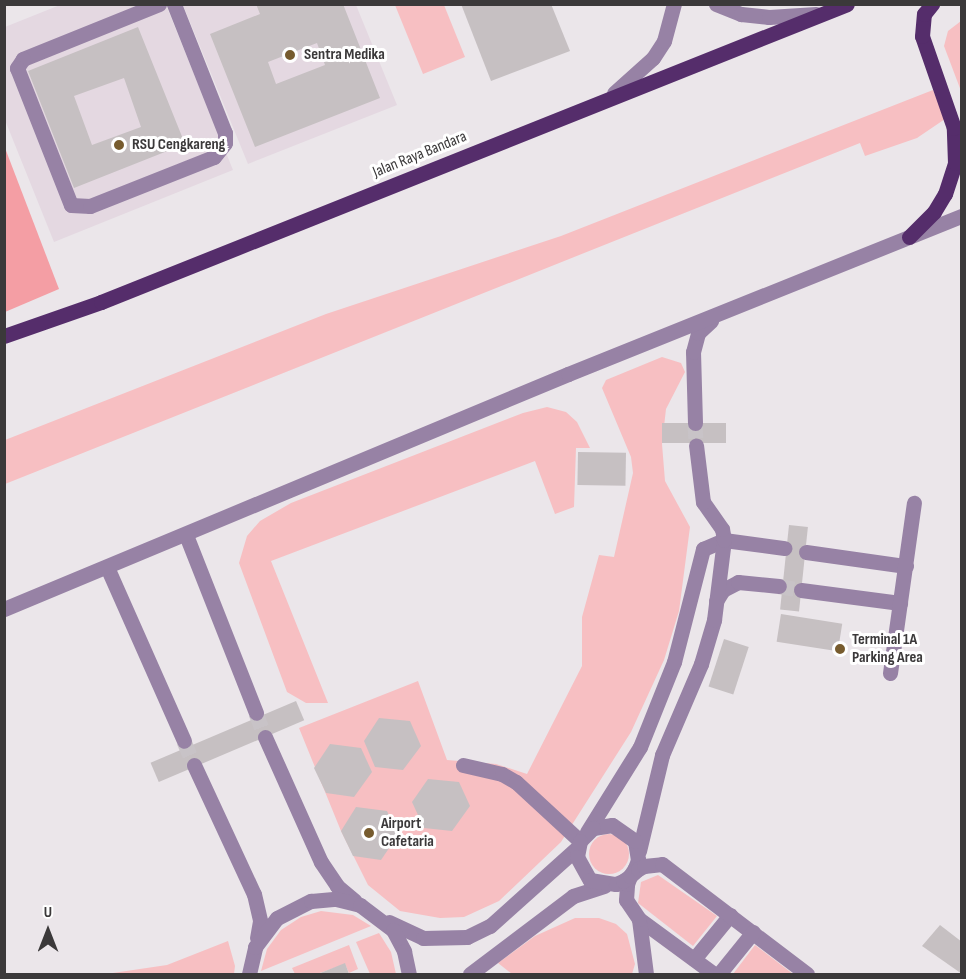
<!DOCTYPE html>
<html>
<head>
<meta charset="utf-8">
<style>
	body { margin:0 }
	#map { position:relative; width:966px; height:979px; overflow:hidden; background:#ebe6ea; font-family:"Sofia Sans Condensed",sans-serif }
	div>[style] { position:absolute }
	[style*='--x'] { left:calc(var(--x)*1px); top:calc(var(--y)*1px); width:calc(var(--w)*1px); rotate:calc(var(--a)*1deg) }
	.built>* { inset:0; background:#e4d8e1 }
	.green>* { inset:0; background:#f7bfc2 }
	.round { border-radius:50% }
	.forest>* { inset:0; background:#f49ea4 }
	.building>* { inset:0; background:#c6c0c2; transform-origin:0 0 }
	.minor-tunnel>* { height:15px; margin-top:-7.5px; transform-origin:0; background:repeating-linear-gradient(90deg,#c8c3c7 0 15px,transparent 0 23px) }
	.minor>* { height:15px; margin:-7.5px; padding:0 7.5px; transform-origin:7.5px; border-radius:7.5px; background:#9782a5 }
	.major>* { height:15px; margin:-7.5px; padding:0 7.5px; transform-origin:7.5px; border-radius:7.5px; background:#552d6b }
	.dots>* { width:16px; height:16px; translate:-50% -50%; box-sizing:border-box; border:3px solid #fff; border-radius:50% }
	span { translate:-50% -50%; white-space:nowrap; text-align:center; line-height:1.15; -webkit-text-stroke:6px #fff; paint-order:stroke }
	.poi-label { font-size:16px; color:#3b393a; font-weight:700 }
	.left { translate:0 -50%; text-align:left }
	.street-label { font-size:16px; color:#3b393a }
	.frame { position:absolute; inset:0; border:6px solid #3b393a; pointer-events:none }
	.north { position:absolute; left:18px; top:901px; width:60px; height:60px; -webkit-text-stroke:4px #fff; paint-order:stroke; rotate:0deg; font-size:16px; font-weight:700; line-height:24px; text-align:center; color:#3b393a }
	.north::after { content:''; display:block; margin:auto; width:21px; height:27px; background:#3b393a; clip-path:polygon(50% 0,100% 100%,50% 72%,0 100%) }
</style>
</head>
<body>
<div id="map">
	<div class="built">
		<div style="clip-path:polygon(60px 5px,166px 5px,233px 170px,54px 242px,5px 120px,5px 27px)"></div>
		<div style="clip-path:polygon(183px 5px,356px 5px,397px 105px,248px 164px)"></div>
	</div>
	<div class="green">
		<div style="clip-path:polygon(395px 5px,444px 5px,465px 57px,423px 74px)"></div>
		<div style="clip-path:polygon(961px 21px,961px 91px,944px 46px,948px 31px)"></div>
		<div style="clip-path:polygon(933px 90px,945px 119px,917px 138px,865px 156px,860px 143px,5px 484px,5px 440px,326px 314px,561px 236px)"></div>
		<div style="clip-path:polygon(662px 357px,681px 363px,685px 372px,666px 409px,662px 444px,665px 481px,690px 527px,679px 611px,664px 660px,631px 732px,561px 842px,499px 901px,464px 917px,440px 918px,400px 911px,368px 885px,341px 831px,299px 728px,418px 681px,447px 760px,496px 764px,527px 774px,582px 666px,582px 617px,599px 555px,614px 557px,633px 473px,631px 457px,602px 388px,606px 380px)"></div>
		<div style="clip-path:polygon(547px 407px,566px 412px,577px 422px,590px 448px,576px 448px,574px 507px,555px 514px,535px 461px,271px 561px,328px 703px,306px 703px,287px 692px,239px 563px,247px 536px,260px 521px,291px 503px,523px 413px)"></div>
		<div class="round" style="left:589px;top:834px;width:40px;height:40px"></div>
		<div style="clip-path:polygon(658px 875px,717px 916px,693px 946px,638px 903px,641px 882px)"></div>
		<div style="clip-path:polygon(321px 911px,353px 915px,371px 926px,261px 971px,267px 949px,281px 930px,301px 917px)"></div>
		<div style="clip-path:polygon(575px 918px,599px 918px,616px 924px,627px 934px,635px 964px,632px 974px,512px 974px,498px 963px,535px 936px)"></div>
		<div style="clip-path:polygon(379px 933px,391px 952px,396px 974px,370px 974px,356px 942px)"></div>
		<div style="clip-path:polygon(228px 941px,235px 966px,234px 974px,106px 974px,167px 965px)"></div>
		<div style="clip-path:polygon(349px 945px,358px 969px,349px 973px,345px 964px,317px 974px,295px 974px,292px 968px)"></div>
		<div style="clip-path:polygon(755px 945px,793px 974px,733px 974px)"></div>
	</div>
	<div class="forest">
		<div style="clip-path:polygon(5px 148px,59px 289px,5px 312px,4px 312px)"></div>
	</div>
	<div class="building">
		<div style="clip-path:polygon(evenodd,256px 4px,343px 4px,380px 98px,255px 147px,210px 34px,260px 14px,256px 4px,317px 43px,325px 65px,276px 84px,268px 62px,317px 43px)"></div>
		<div style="clip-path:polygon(461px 4px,551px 4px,570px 51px,491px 81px)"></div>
		<div style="clip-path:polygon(evenodd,138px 27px,185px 144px,74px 188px,28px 71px,138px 27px,124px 78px,141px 127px,92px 145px,74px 96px,124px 78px)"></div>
		<div style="left:726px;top:423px;width:20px;height:64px;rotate:90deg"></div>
		<div style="left:578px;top:452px;width:48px;height:33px;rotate:1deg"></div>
		<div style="left:789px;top:525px;width:19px;height:85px;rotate:6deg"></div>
		<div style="left:781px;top:614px;width:62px;height:28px;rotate:9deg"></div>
		<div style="left:724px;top:639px;width:26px;height:50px;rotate:18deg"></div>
		<div style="left:296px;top:701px;width:21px;height:158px;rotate:67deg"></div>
		<div style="clip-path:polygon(379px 718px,410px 721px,421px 746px,403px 770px,375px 767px,364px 741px)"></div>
		<div style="clip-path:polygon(330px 744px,361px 748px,372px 772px,354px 797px,326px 793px,314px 768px)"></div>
		<div style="clip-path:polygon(428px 779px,459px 782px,470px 806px,452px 831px,424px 828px,412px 802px)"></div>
		<div style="clip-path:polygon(356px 807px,387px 811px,398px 835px,381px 860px,353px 856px,341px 831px)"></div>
		<div style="clip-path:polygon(940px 925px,962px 942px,962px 974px,922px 946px)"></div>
		<div style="clip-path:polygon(345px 963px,349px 974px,318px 974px)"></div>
	</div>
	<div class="minor-tunnel">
		<div style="--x:695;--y:423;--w:22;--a:87"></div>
		<div style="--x:779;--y:586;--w:22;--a:10"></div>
		<div style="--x:256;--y:713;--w:26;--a:69"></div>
		<div style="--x:184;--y:741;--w:26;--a:67"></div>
	</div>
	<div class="minor">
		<div style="--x:159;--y:4;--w:147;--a:158"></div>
		<div style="--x:23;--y:59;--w:11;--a:124"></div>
		<div style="--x:17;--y:68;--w:147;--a:68.5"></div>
		<div style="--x:71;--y:205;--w:19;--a:3"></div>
		<div style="--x:90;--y:206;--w:133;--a:-21.6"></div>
		<div style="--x:214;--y:157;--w:18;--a:-52"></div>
		<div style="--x:225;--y:143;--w:10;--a:-90"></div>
		<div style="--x:225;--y:133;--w:139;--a:-111.6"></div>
		<div style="--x:716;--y:4;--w:27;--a:22"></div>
		<div style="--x:741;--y:14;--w:28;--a:6"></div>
		<div style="--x:769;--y:17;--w:47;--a:-3.7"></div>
		<div style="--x:614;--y:93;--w:52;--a:-41.9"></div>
		<div style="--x:653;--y:58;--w:20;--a:-57"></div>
		<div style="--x:664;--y:41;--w:38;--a:-75"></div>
		<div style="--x:695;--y:423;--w:71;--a:-91.6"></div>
		<div style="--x:693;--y:352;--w:20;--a:-75"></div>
		<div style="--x:698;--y:333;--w:18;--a:-43"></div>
		<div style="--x:186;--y:535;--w:191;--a:68.5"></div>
		<div style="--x:806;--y:552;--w:101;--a:8"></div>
		<div style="--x:107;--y:567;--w:190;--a:66.1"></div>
		<div style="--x:801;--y:590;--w:100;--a:7.5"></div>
		<div style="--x:716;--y:601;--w:13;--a:-58"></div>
		<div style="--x:723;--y:590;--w:17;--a:-28"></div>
		<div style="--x:738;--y:582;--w:41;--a:5.6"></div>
		<div style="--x:4;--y:609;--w:611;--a:-22.62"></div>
		<div style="--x:568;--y:374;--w:424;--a:-21.9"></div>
		<div style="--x:890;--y:673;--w:172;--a:-82"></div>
		<div style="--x:265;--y:737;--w:137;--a:65.9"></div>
		<div style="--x:321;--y:862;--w:29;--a:56"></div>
		<div style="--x:337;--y:886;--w:23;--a:40"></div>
		<div style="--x:194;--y:765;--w:142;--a:65.1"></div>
		<div style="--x:254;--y:894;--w:28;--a:77"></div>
		<div style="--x:260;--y:921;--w:17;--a:100"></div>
		<div style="--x:463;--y:765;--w:40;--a:13"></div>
		<div style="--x:502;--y:774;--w:16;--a:30"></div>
		<div style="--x:516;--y:782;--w:87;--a:42.7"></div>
		<div style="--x:587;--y:832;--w:100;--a:-58.1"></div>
		<div style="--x:640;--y:747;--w:92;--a:-68.2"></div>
		<div style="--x:674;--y:662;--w:117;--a:-75.6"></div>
		<div style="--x:703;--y:549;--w:23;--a:-23"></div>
		<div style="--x:724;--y:540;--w:61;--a:7.6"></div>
		<div style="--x:639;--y:851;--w:99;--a:-76.5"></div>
		<div style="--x:662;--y:755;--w:99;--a:-66.8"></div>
		<div style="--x:701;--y:664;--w:46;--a:-73.5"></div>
		<div style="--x:714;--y:620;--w:81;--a:-82.9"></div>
		<div style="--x:724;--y:540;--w:11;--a:-100"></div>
		<div style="--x:722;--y:529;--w:33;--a:-125"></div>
		<div style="--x:703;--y:502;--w:57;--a:-97"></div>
		<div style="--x:639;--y:919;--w:93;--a:36.3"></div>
		<div style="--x:389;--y:922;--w:38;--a:25"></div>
		<div style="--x:423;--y:938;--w:44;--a:-1.3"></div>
		<div style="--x:467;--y:937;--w:25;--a:-26"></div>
		<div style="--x:490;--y:926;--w:117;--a:-41.9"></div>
		<div style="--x:694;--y:959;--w:57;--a:-50.7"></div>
		<div style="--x:249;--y:974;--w:28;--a:-77"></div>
		<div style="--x:255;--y:947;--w:36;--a:-53"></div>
		<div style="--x:277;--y:918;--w:38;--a:-27"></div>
		<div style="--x:311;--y:901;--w:25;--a:-5"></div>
		<div style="--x:336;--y:899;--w:25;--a:14"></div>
		<div style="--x:360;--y:905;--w:41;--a:37.1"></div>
		<div style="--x:393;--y:930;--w:24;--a:62"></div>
		<div style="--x:404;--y:951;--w:24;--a:78"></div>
		<div style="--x:470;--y:974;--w:129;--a:-37.1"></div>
		<div style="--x:573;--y:896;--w:33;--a:-18"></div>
		<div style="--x:646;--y:974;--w:55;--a:-97.3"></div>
		<div style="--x:639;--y:919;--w:23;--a:-124"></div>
		<div style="--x:626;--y:900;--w:16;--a:-86"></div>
		<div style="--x:627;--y:884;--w:9;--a:-69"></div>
		<div style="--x:630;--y:876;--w:9;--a:-58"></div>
		<div style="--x:635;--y:868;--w:9;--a:-69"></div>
		<div style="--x:638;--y:860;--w:19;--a:-99"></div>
		<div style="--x:635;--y:841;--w:28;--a:-145"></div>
		<div style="--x:612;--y:825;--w:19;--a:171"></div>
		<div style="--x:593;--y:828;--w:18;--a:135"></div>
		<div style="--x:580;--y:841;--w:16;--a:101"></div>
		<div style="--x:577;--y:857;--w:26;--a:61"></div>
		<div style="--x:590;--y:880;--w:26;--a:9"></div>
		<div style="--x:616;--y:884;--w:8;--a:-23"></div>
		<div style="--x:623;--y:881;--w:9;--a:-36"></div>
		<div style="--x:630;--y:876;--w:11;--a:-41"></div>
		<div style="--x:638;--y:869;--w:7;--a:-27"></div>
		<div style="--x:644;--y:866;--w:18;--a:-6"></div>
		<div style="--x:662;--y:864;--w:182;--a:37.2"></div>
		<div style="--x:719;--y:974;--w:54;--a:-51"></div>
	</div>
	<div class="major">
		<div style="--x:909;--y:237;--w:35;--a:-45"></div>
		<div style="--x:934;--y:212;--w:21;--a:-59"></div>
		<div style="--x:945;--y:194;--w:33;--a:-72"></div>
		<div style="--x:955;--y:163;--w:35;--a:-92"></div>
		<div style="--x:954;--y:128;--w:97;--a:-109.2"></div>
		<div style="--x:922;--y:36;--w:22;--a:-85"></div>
		<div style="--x:924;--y:14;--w:13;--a:-51"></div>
		<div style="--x:4;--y:336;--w:103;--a:-19.3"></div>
		<div style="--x:101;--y:302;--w:803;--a:-21.77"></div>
	</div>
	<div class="dots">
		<div style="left:290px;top:55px;background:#775b2e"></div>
		<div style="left:119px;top:145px;background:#775b2e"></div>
		<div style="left:840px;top:649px;background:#775b2e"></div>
		<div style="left:369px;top:833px;background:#775b2e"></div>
	</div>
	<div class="poi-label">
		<span class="left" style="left:304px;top:55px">Sentra Medika</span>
		<span class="left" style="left:132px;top:145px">RSU Cengkareng</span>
		<span class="left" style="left:852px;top:649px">Terminal 1A<br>Parking Area</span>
		<span class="left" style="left:381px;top:833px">Airport<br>Cafetaria</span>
	</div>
	<div class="street-label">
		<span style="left:420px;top:155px;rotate:-22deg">Jalan Raya Bandara</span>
	</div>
	<div class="frame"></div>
	<div class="north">U</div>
</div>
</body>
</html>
